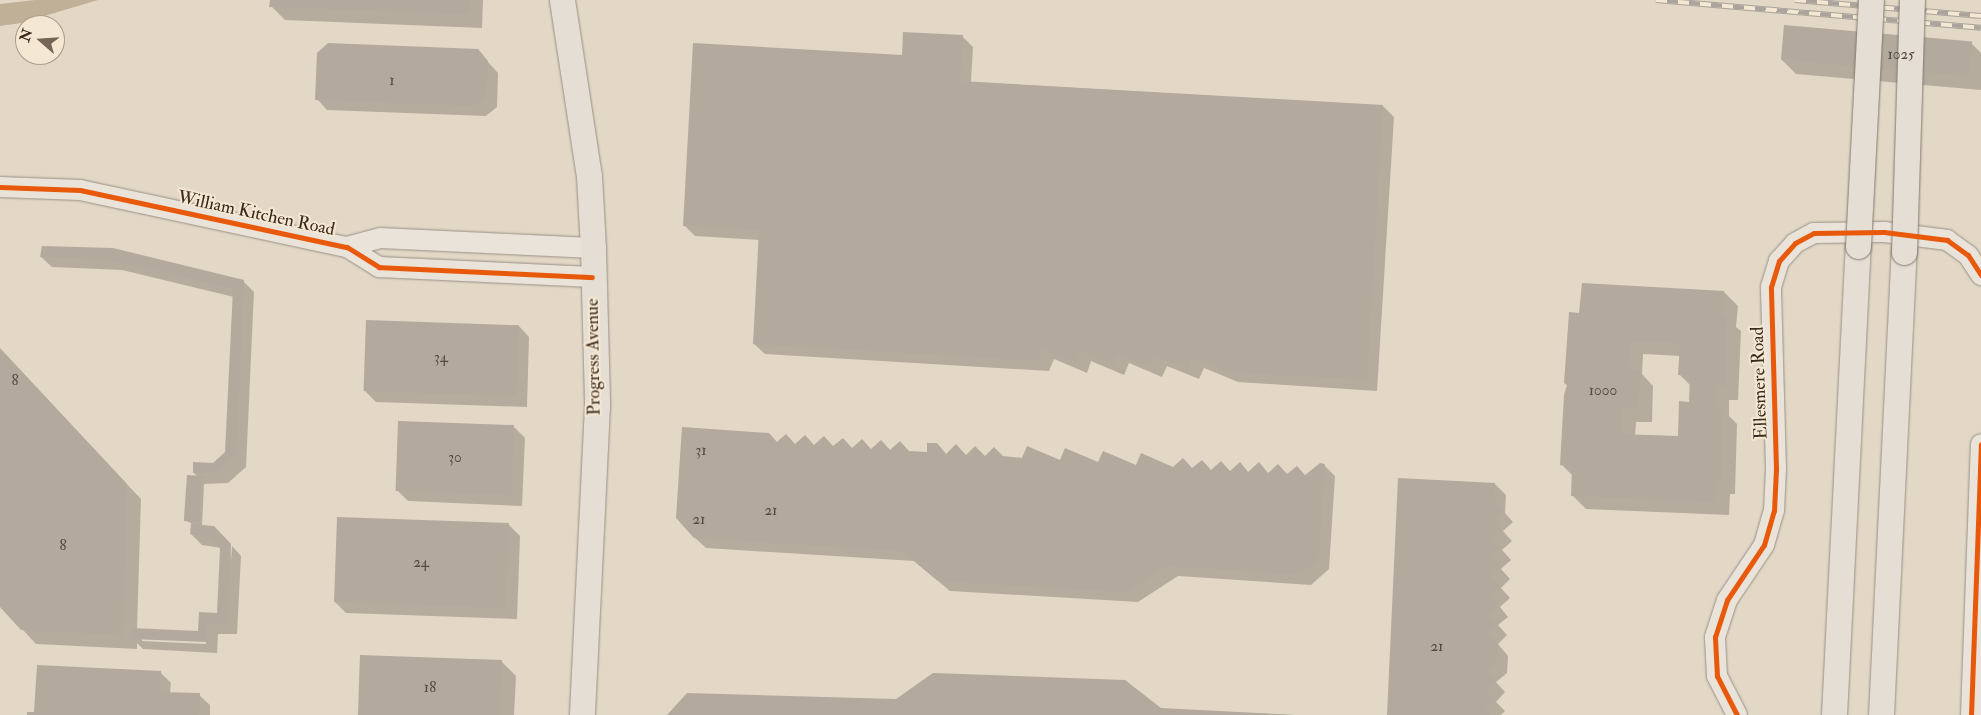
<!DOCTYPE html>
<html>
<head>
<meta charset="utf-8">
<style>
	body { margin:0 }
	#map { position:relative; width:1981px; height:715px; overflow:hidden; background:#e3d8c6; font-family:"IM FELL Double Pica",serif }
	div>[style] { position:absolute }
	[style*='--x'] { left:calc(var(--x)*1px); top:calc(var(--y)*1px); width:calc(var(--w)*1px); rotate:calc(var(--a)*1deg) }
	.water>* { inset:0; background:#c0b098 }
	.shadow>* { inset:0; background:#0003 }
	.building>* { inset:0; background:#b3aa9d; transform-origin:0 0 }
	.roads { filter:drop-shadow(0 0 1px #999085) drop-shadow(0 0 1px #999085) }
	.minor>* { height:20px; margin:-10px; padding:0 10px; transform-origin:10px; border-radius:10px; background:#e9e3da }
	.major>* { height:25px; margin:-12.5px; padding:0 12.5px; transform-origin:12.5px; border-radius:12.5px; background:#e5ded4 }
	.rail>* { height:5.5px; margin-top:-2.75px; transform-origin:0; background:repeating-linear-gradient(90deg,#f5e8d2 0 11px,#aaa49c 0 22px); box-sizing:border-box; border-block:1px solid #aaa49c }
	.bridges { filter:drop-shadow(0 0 1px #81796f) drop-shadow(0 0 1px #81796f) }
	.major-bridge>* { height:25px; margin:-12.5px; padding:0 12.5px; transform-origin:12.5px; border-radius:12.5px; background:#e5ded4 }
	.cycleway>* { height:5px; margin:-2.5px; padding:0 2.5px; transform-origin:2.5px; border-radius:2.5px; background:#e8590c }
	span { translate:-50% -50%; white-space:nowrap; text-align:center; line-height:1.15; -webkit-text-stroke:4px #f5e8d2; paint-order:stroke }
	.number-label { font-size:15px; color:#58493e }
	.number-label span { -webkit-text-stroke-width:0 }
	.street-label { font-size:18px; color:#3a291e }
	.north { position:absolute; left:15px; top:15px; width:50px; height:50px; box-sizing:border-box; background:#f5e8d2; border:1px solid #aa9c8a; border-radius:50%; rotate:289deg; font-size:14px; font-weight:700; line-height:20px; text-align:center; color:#3a291e }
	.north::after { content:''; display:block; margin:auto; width:18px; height:22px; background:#756659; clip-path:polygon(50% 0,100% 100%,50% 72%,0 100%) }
</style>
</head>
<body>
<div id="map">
	<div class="water">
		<div style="clip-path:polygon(35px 0,98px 0,21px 23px,0 26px,0 4px)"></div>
	</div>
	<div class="shadow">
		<div style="clip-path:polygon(271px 0,483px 0,482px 28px,285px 20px,271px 6px)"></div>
		<div style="clip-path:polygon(962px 36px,973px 47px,971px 82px,1383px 106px,1394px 117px,1377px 391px,1238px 382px,1204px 368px,1199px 379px,1167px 366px,1162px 377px,1129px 363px,1124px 375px,1091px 361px,1087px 373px,1054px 359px,1049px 371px,765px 354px,754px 344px,760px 240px,695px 236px,684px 225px,903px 56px)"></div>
		<div style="clip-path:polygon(1971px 43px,1981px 53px,1981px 90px,1796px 74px,1782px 60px)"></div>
		<div style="clip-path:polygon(477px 50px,498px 73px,497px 107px,486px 116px,327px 110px,317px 99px)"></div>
		<div style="clip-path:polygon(evenodd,43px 247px,113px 250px,243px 281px,254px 292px,246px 467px,228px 483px,204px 484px,202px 526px,213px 527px,230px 544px,231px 561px,232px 546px,241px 556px,237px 634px,218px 634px,217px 653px,143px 649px,137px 643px,137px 649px,36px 644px,0 605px,0 350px,141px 499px,137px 629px,199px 632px,200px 614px,218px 615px,221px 548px,202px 545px,191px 534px,192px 524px,185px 520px,188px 476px,198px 477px,194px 473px,194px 464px,213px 464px,226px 452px,234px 297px,122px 270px,52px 267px,41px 257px,43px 247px,142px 638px,206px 641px,206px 644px,142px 641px,142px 638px)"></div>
		<div style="clip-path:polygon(evenodd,1724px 292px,1738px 306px,1736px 327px,1741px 331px,1738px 400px,1729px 400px,1729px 416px,1737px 424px,1735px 494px,1730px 494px,1729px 515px,1586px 509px,1572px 495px,1573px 476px,1561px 464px,1569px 386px,1580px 315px,1724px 292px,1643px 354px,1681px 356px,1680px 375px,1691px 386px,1690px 403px,1679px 438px,1635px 436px,1636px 422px,1652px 422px,1653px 386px,1642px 374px,1643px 354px)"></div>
		<div style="clip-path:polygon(519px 326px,529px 337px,527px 407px,376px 402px,365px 391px)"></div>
		<div style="clip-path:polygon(514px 427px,525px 438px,522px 506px,408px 501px,397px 490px)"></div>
		<div style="clip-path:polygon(778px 444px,928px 453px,937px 445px,947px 455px,1230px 472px,1240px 464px,1249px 473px,1306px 477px,1324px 465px,1335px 476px,1329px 569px,1311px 585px,1178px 576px,1138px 602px,950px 591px,914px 561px,706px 548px,694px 537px)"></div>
		<div style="clip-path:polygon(1495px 484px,1506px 495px,1505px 513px,1513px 522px,1503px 531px,1512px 541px,1502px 550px,1511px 560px,1501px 569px,1510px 579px,1501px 588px,1510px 598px,1500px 607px,1508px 617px,1498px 625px,1507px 635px,1498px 644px,1508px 656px,1507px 673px,1496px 682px,1505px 692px,1496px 702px,1505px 711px,1501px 715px,1388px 715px)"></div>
		<div style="clip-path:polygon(338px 518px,509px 525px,520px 536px,517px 619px,346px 613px,335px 602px)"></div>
		<div style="clip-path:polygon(502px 662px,516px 676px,514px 715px,359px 715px)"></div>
		<div style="clip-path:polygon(160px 672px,171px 683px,170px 693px,199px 695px,210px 705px,210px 715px,28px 715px)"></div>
		<div style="clip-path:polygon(934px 674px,1124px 681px,1160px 709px,1294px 715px,668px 715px,687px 694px,896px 701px)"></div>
	</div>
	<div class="building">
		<div style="clip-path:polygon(270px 0,469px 0,469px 14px,269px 7px)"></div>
		<div style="left:1784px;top:25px;width:189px;height:35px;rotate:5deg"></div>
		<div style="clip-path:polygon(903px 32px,963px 35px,960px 81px,1383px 105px,1367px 380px,1227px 372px,1193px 358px,1188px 369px,1156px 356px,1151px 368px,1118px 354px,1113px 365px,1081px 351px,1076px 363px,1043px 349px,1039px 361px,753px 344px,759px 230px,683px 226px,693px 43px,902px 55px)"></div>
		<div style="clip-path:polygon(328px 43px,478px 49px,488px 61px,486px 96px,475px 106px,315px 100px,317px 53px)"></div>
		<div style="clip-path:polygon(42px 246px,113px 248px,244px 280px,236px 456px,216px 473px,193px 473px,193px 462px,213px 463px,225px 452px,233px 289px,111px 260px,40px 257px)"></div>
		<div style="clip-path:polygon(evenodd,1582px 283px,1724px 291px,1723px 314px,1727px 316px,1725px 387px,1716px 386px,1715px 408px,1723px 409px,1721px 480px,1716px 480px,1716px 502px,1571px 496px,1572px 467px,1560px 465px,1564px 395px,1567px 385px,1564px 383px,1569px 312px,1579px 313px,1582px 283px,1630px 341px,1680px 343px,1678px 375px,1690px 376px,1689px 402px,1679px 401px,1678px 436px,1621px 434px,1622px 408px,1638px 409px,1640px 370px,1628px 370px,1630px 341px)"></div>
		<div style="left:366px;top:320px;width:153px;height:71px;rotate:2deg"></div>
		<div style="clip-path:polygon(0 348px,127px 484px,123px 635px,21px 630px,0 607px)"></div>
		<div style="left:398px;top:421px;width:116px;height:70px;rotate:2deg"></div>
		<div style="clip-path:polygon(682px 427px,769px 433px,777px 442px,786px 434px,795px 444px,805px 435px,814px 445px,824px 436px,833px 446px,843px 438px,852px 448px,862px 439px,871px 449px,881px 440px,890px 450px,900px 441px,909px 451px,927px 452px,927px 443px,937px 443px,946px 454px,956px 444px,966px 455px,975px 446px,985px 456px,994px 447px,1003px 456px,1022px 458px,1027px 446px,1060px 460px,1065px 448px,1098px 462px,1103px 451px,1136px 465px,1141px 453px,1173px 467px,1183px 458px,1192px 468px,1202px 460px,1211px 470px,1221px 461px,1230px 471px,1240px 462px,1248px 472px,1259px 462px,1268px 473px,1278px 464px,1287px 474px,1297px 466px,1305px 475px,1320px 463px,1325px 464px,1319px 558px,1300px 575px,1167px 566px,1127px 592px,1088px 590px,938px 581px,902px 551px,694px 538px,676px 518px)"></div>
		<div style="left:187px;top:475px;width:15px;height:46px;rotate:4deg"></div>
		<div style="clip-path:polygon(1398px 478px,1495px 483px,1495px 501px,1503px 511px,1493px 520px,1502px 530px,1492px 539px,1501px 548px,1491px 557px,1500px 568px,1491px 576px,1500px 586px,1490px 595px,1499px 605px,1489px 614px,1498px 624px,1488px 633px,1498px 644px,1496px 662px,1487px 671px,1496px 681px,1486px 690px,1495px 700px,1485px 709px,1491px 715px,1387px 715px)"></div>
		<div style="left:337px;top:517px;width:172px;height:85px;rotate:2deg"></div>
		<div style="clip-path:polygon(191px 524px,214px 526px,231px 544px,227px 624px,207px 623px,207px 642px,131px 639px,132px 628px,198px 631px,199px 612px,217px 613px,220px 548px,209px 536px,190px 534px)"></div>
		<div style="left:360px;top:655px;width:142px;height:60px;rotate:2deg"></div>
		<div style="clip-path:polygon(37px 665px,161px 671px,160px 692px,200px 693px,199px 715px,27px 715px,27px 712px,34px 712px)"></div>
		<div style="clip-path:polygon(933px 673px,1125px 680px,1161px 708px,1295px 715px,667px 715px,687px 693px,896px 699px)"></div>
	</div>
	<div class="roads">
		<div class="minor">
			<div style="--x:0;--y:187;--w:80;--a:2.1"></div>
			<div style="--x:80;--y:190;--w:273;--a:12.1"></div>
			<div style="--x:347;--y:247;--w:38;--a:32"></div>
			<div style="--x:379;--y:267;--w:213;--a:2.7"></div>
			<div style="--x:347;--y:247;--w:34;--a:-15"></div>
			<div style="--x:380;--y:238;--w:213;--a:2.7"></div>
			<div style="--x:1737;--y:715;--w:44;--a:-117.1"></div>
			<div style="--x:1717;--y:676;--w:39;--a:-93"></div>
			<div style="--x:1715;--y:637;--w:39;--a:-72"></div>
			<div style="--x:1727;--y:600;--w:66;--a:-56.1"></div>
			<div style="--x:1764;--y:545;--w:35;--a:-74"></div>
			<div style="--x:1774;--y:511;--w:42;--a:-87.3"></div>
			<div style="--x:1776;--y:469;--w:182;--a:-91.6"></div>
			<div style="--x:1771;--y:287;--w:27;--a:-73"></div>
			<div style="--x:1779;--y:261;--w:24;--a:-48"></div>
			<div style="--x:1795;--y:243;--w:21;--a:-28"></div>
			<div style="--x:1814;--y:233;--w:70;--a:-0.8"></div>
			<div style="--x:1884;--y:232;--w:64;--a:7.2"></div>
			<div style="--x:1947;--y:240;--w:26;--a:36"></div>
			<div style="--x:1968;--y:255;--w:24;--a:57"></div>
			<div style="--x:1971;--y:715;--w:271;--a:-87.9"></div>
		</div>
		<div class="major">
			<div style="--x:562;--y:0;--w:178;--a:81.3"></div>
			<div style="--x:589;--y:176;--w:72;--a:86.8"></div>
			<div style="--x:593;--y:248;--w:158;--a:88.5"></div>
			<div style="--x:597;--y:406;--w:309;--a:92.8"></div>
			<div style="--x:1834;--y:715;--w:470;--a:-87.1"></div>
			<div style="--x:1881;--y:715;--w:464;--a:-87.2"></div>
		</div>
	</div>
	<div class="rail">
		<div style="--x:1656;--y:0;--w:326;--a:4.9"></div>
		<div style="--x:1795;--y:0;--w:187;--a:4.9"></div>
	</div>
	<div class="bridges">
		<div class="major-bridge">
			<div style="--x:1858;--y:246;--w:246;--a:-87"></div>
			<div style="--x:1904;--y:252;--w:252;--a:-88.2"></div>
		</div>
	</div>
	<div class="cycleway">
		<div style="--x:0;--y:187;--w:80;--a:2.1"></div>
		<div style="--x:80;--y:190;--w:273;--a:12.1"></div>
		<div style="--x:347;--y:247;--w:38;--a:32"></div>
		<div style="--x:379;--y:267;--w:213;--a:2.7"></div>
		<div style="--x:1737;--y:715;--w:44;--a:-117.1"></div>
		<div style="--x:1717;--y:676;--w:39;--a:-93"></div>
		<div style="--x:1715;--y:637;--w:39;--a:-72"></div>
		<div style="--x:1727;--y:600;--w:66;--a:-56.1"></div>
		<div style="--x:1764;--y:545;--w:35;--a:-74"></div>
		<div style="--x:1774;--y:511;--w:42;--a:-87.3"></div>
		<div style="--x:1776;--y:469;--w:182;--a:-91.6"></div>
		<div style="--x:1771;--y:287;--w:27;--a:-73"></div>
		<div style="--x:1779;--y:261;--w:24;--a:-48"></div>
		<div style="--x:1795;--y:243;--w:21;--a:-28"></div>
		<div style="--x:1814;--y:233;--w:70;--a:-0.8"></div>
		<div style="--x:1884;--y:232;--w:64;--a:7.2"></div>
		<div style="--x:1947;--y:240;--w:26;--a:36"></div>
		<div style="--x:1968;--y:255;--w:24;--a:57"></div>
		<div style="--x:1971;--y:715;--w:271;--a:-87.9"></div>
	</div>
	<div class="number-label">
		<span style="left:1901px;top:55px">1025</span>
		<span style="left:392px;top:81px">1</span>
		<span style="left:441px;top:358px">34</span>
		<span style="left:15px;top:381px">8</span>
		<span style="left:1603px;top:391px">1000</span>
		<span style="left:701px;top:451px">31</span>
		<span style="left:455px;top:458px">30</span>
		<span style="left:771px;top:511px">21</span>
		<span style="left:699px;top:520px">21</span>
		<span style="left:63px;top:546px">8</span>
		<span style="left:421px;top:563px">24</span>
		<span style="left:1437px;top:647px">21</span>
		<span style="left:430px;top:688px">18</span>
	</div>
	<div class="street-label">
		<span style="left:256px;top:214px;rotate:12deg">William Kitchen Road</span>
		<span style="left:594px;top:357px;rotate:-91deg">Progress Avenue</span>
		<span style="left:1760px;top:383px;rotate:-92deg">Ellesmere Road</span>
	</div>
	<div class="north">N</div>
</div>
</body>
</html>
